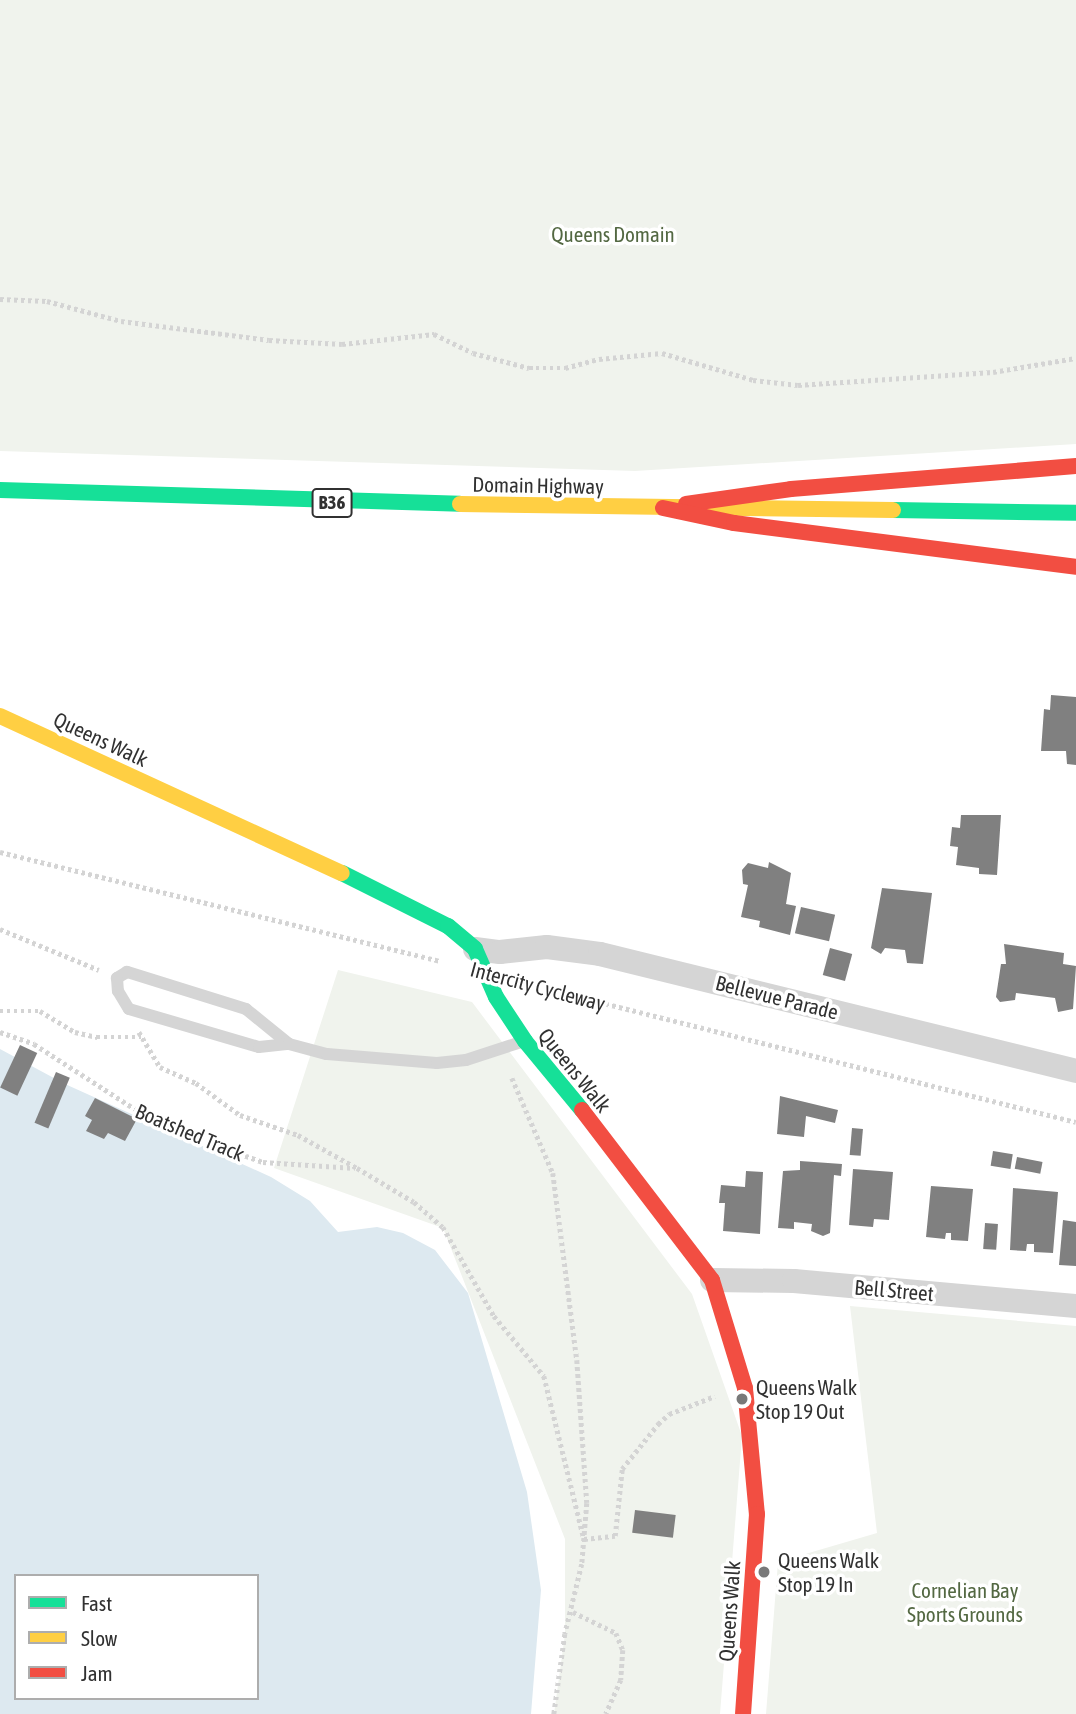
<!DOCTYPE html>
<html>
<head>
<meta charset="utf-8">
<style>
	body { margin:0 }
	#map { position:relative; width:1076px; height:1714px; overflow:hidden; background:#fff; font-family:"Asap Condensed",sans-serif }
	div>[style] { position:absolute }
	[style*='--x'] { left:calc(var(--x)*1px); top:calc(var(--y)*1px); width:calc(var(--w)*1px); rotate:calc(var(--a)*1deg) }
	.green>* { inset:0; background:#f0f3ed }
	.water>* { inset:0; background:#dde9f0 }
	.building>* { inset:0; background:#808080; transform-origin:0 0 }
	.path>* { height:4.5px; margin-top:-2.25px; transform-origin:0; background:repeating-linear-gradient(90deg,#d4d4d4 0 3.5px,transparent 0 7px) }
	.lane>* { height:12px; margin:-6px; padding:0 6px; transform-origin:6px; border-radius:6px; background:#d5d5d5 }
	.street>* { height:24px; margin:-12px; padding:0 12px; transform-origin:12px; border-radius:12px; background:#d5d5d5 }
	.fast>* { height:16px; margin:-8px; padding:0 8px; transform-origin:8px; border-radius:8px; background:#16e098 }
	.slow>* { height:16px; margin:-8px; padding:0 8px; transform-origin:8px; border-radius:8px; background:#ffcf43 }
	.jam>* { height:16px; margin:-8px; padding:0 8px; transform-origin:8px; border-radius:8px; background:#f24e42 }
	.dots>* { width:19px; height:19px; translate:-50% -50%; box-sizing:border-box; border:4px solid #fff; border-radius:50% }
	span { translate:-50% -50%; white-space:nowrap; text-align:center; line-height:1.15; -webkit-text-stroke:7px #fff; paint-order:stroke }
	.shield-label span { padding:2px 5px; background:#fff; border:2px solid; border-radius:5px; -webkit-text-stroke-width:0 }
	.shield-label { font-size:19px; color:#313131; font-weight:700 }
	.park-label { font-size:21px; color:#536842 }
	.street-label { font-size:21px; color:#313131 }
	.poi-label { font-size:21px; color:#313131 }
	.left { translate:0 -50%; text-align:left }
	.legend { position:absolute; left:14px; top:1574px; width:245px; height:126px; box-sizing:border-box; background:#fff; border:2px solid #adadad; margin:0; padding:9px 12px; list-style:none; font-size:21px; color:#313131 }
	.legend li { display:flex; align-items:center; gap:14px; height:35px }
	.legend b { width:35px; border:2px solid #adadad }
</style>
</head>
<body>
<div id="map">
	<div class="green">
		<div style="clip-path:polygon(0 0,1076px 0,1076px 444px,635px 471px,0 451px)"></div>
		<div style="clip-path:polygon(338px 970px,472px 1002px,692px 1294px,742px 1436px,720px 1714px,554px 1714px,565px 1634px,565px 1539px,443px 1228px,274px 1168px)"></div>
		<div style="clip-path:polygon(850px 1306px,1076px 1326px,1076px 1714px,766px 1714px,778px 1562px,877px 1533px)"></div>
	</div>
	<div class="water">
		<div style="clip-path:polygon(evenodd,0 1049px,65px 1084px,271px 1177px,310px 1201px,338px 1232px,377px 1227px,403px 1233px,435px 1250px,468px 1293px,527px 1492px,541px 1590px,531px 1714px,0 1714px,0 1049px,16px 1576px,257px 1576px,257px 1698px,16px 1698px,16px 1576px)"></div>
	</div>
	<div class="building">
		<div style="clip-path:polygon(1051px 695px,1076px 697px,1076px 765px,1067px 764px,1066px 751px,1041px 751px,1044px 709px,1050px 710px)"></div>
		<div style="clip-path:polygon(961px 815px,1001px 815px,997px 875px,979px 874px,979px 868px,956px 865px,958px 847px,950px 846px,952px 827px,960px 828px)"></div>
		<div style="clip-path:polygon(769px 862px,791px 873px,786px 904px,796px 906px,790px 935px,759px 927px,760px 921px,741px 917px,748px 885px,743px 884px,742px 870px,748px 863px,768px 868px)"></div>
		<div style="clip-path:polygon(882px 888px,932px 893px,923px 964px,907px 963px,905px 950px,885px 948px,881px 954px,871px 948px)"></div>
		<div style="left:801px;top:907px;width:35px;height:27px;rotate:13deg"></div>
		<div style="clip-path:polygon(1004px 944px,1064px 953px,1063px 964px,1076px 966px,1073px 1009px,1058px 1012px,1055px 998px,1016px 993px,1015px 1000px,1000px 1002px,996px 997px,1001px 964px,1006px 964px)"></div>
		<div style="left:830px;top:948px;width:23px;height:28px;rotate:15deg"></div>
		<div style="left:20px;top:1045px;width:19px;height:47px;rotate:25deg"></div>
		<div style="left:56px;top:1072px;width:15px;height:55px;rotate:23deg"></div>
		<div style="clip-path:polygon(780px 1096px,838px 1110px,835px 1123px,806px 1116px,804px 1137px,777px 1134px)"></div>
		<div style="clip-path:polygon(95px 1098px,137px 1119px,125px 1141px,108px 1133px,104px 1139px,86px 1131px,92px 1120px,85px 1116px)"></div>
		<div style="left:852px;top:1128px;width:11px;height:27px;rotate:5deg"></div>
		<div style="left:993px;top:1151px;width:20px;height:15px;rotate:9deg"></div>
		<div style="left:1017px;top:1157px;width:26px;height:12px;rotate:11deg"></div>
		<div style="clip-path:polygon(800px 1161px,842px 1164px,841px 1176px,834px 1175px,830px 1233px,823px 1236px,811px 1231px,812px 1224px,794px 1222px,794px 1229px,778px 1228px,783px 1171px,800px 1170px)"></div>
		<div style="clip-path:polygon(853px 1169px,893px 1172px,889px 1220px,874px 1219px,873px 1227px,849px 1225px)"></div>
		<div style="clip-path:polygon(746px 1171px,763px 1172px,760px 1234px,723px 1231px,725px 1203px,719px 1203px,721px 1185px,745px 1187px)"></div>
		<div style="clip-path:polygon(931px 1186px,973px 1189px,968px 1241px,951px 1240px,951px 1233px,946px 1233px,945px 1239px,926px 1237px)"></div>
		<div style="clip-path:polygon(1013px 1188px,1058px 1192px,1053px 1253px,1034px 1252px,1034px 1244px,1027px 1244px,1026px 1251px,1010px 1250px)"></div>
		<div style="clip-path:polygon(1063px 1220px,1076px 1222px,1076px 1266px,1059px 1265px)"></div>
		<div style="left:985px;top:1223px;width:13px;height:26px;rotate:4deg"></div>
		<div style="left:635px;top:1510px;width:41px;height:23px;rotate:7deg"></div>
	</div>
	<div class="path">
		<div style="--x:0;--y:299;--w:47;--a:2.4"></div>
		<div style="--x:47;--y:301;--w:77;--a:15.1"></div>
		<div style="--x:121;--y:321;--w:149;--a:7.3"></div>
		<div style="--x:269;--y:340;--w:73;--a:3.1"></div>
		<div style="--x:342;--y:344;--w:93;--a:-6.2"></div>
		<div style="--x:434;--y:334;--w:43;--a:26"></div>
		<div style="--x:473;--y:353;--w:58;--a:15"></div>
		<div style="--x:529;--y:368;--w:36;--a:0"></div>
		<div style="--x:565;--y:368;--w:35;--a:-15"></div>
		<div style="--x:599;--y:359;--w:63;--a:-5.4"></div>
		<div style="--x:662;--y:353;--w:95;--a:16.5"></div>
		<div style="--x:753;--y:380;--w:45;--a:6.3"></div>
		<div style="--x:798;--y:385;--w:195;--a:-3.8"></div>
		<div style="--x:993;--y:372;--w:84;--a:-9.6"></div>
		<div style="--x:0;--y:852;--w:454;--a:13.9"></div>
		<div style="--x:0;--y:929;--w:107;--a:22.5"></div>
		<div style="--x:524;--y:983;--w:569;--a:14.13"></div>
		<div style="--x:0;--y:1011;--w:40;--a:0"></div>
		<div style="--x:40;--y:1011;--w:41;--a:31"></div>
		<div style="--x:75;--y:1032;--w:23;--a:13"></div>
		<div style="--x:97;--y:1037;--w:44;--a:0"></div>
		<div style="--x:0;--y:1032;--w:36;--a:19"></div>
		<div style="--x:34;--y:1044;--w:120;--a:32.8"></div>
		<div style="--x:135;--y:1109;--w:57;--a:26.1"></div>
		<div style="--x:186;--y:1134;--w:82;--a:20"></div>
		<div style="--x:263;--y:1162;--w:92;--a:3.7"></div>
		<div style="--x:139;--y:1032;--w:41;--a:59"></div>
		<div style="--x:160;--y:1067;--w:39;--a:24"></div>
		<div style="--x:196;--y:1083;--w:54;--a:36"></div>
		<div style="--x:240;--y:1115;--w:61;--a:19"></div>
		<div style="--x:298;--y:1135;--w:68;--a:29.2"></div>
		<div style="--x:357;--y:1168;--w:66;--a:30.8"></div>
		<div style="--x:414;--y:1202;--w:38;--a:41"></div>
		<div style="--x:443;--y:1227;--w:103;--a:60.2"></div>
		<div style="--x:494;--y:1316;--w:78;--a:50.2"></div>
		<div style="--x:544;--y:1376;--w:168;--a:76.2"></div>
		<div style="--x:584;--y:1539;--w:31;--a:-6"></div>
		<div style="--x:615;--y:1536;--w:67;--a:-84"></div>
		<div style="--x:622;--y:1469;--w:58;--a:-51.3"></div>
		<div style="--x:658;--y:1424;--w:15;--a:-42"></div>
		<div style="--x:669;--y:1414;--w:49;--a:-21.4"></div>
		<div style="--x:512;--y:1078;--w:103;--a:66.7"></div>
		<div style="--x:553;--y:1173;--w:189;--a:82.7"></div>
		<div style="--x:577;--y:1360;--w:143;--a:86"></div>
		<div style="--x:587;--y:1503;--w:61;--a:94.7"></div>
		<div style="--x:582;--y:1564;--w:72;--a:103.7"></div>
		<div style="--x:565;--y:1634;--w:81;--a:97.8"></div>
		<div style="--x:573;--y:1612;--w:48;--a:26"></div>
		<div style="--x:616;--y:1633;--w:18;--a:68"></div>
		<div style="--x:623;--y:1650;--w:30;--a:94"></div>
		<div style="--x:621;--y:1680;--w:37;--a:114"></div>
	</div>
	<div class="lane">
		<div style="--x:289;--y:1044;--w:55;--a:-140.9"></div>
		<div style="--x:246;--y:1009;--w:125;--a:-162.7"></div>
		<div style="--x:127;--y:972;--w:12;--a:149"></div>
		<div style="--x:117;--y:978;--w:13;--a:86"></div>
		<div style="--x:118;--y:991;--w:21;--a:59"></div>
		<div style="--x:129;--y:1009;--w:135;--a:16.3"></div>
		<div style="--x:259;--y:1047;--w:30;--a:-6"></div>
		<div style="--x:289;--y:1044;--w:39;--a:15"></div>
		<div style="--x:327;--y:1054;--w:110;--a:4.7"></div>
		<div style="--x:437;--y:1063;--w:29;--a:-6"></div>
		<div style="--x:466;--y:1060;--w:58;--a:-18.1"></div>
	</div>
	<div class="street">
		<div style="--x:475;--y:949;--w:25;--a:7"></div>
		<div style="--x:500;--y:952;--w:47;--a:-6.1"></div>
		<div style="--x:547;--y:947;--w:53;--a:7.5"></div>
		<div style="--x:600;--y:954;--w:490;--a:13.8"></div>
		<div style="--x:712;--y:1280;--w:82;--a:0.7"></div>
		<div style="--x:794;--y:1281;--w:283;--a:5.1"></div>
	</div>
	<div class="fast">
		<div style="--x:0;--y:490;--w:460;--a:1.7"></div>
		<div style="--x:893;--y:510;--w:183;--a:0.9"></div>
		<div style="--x:342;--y:873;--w:119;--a:26.6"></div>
		<div style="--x:448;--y:926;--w:35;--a:40"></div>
		<div style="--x:475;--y:949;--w:52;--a:66.4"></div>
		<div style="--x:496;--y:997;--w:53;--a:56.6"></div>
		<div style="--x:525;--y:1041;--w:89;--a:50.4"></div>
	</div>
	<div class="slow">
		<div style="--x:460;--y:504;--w:433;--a:0.8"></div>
		<div style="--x:0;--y:716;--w:376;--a:24.7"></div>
	</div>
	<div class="jam">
		<div style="--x:686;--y:504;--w:106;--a:-8.1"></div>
		<div style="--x:791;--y:489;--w:286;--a:-4.6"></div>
		<div style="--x:663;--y:508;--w:73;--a:11.9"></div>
		<div style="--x:734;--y:523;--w:345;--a:7.3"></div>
		<div style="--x:582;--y:1110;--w:214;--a:52.6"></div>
		<div style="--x:712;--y:1280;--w:113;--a:73"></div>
		<div style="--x:745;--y:1388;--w:127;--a:84.6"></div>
		<div style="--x:757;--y:1514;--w:200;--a:94"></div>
	</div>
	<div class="dots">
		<div style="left:742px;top:1399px;background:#797979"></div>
		<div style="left:764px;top:1572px;background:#797979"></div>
	</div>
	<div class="shield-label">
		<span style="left:332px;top:503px">B36</span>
	</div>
	<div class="park-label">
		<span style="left:613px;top:234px">Queens Domain</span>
		<span style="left:965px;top:1602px">Cornelian Bay<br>Sports Grounds</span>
	</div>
	<div class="street-label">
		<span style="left:538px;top:485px;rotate:1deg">Domain Highway</span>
		<span style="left:101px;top:739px;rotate:25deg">Queens Walk</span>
		<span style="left:538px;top:986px;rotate:15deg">Intercity Cycleway</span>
		<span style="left:777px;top:997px;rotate:14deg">Bellevue Parade</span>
		<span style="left:575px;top:1070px;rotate:51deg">Queens Walk</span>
		<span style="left:190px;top:1132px;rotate:23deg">Boatshed Track</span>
		<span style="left:894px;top:1290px;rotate:5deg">Bell Street</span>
		<span style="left:729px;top:1611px;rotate:-86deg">Queens Walk</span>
	</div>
	<div class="poi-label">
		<span class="left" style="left:756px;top:1399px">Queens Walk<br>Stop 19 Out</span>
		<span class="left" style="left:778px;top:1572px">Queens Walk<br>Stop 19 In</span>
	</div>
	<ul class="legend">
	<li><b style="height:9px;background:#16e098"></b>Fast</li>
	<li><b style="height:9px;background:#ffcf43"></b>Slow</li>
	<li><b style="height:9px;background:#f24e42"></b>Jam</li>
	</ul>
</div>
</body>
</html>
